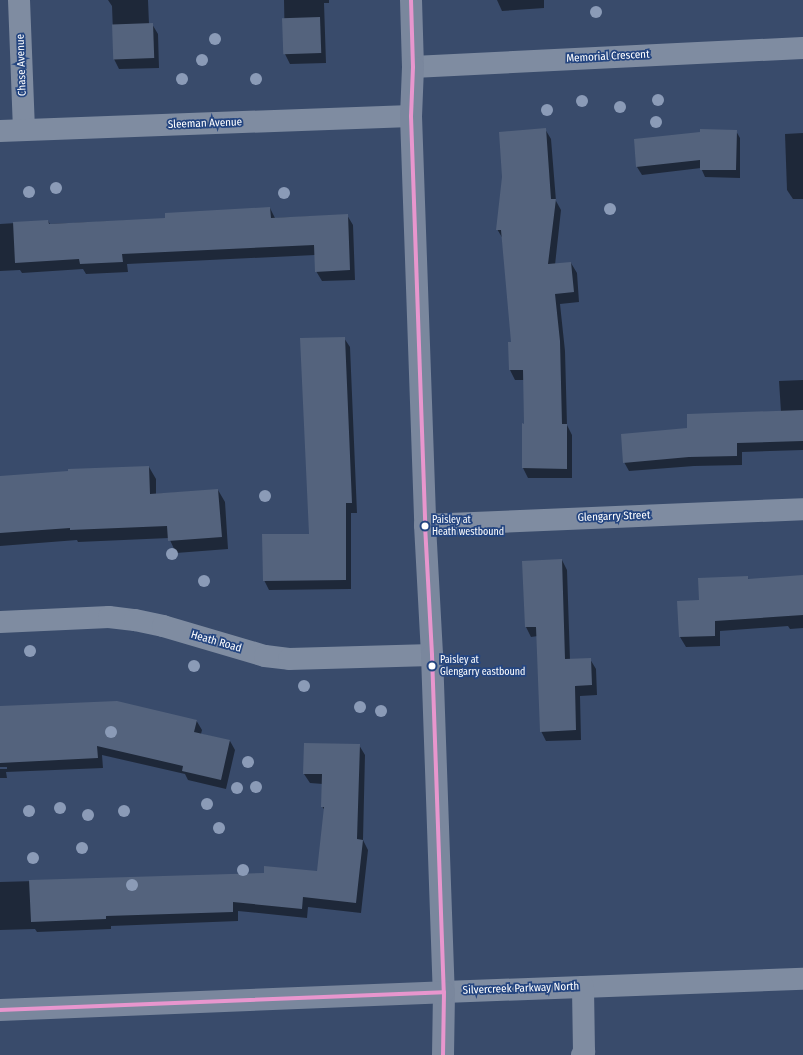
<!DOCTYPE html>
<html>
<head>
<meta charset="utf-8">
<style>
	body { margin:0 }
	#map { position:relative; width:803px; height:1055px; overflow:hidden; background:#394b6b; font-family:"Fira Sans Condensed",sans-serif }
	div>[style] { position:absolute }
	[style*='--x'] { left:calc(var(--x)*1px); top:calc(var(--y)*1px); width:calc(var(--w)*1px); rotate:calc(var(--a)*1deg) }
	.shadow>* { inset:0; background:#0007 }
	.building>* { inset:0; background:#54637d; transform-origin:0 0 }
	.minor>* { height:22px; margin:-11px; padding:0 11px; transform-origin:11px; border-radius:11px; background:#7f8ca1 }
	.secondary>* { height:22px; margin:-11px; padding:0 11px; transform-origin:11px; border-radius:11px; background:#7a879d }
	.bus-1>* { height:4px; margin:-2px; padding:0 2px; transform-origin:2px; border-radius:2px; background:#e896ce }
	.trees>* { width:12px; height:12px; margin:-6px; border-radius:50%; background:#8b9bb7 }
	.dots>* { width:11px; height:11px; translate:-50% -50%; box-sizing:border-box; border:2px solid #244580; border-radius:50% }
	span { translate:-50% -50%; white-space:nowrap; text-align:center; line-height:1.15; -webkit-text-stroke:3.5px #244580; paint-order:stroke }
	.bus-label { font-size:10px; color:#fff }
	.left { translate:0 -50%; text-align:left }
	.street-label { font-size:11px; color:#fff }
</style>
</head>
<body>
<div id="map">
	<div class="shadow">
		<div style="clip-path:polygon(108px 0,148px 0,149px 24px,152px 24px,158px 34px,159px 68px,119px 69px,114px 59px,112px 6px)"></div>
		<div style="clip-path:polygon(284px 0,329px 0,329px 3px,324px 3px,326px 63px,290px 64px,285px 54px)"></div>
		<div style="clip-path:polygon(497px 0,544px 0,544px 8px,502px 11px)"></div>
		<div style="clip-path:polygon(545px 129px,551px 139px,556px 201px,561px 210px,555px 265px,571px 263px,577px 273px,579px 302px,560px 304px,565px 351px,567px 425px,572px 435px,572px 478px,528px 478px,523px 468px,523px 424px,525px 425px,524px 380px,515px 380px,510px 370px,512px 343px,503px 239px,497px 229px)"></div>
		<div style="clip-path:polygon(736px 131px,740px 138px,740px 178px,705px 177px,701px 168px,642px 175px,637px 167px,635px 140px)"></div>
		<div style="clip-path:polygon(803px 133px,803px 199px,793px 199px,787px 190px,785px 134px)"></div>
		<div style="clip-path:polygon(270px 208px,275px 218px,347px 215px,353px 225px,355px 280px,322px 281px,316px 271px,315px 255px,127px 264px,128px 272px,86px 274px,83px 269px,22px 273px,20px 270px,0 271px,0 224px,48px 221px,50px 224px,166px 219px)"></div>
		<div style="clip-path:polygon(344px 338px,350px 347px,357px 513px,351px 513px,351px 589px,269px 590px,264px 580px,310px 535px)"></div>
		<div style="clip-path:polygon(803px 380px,803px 450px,742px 452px,742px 465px,694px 466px,629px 471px,624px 462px,689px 429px,781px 412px,779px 381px)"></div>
		<div style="clip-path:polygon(149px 467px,156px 479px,156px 494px,218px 490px,225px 502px,228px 549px,176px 553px,169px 538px,78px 542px,77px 540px,0 546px,0 477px)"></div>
		<div style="clip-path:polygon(562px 560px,567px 570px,570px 660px,590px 659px,596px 669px,597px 695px,580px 696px,581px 740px,546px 741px,541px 731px,538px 636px,531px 637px,526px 627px)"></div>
		<div style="clip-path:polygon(803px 576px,803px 628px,790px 629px,788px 626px,720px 631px,720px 646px,686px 647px,680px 637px,678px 602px,700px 601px,747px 577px,749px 580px)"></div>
		<div style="clip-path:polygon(0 707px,196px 720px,202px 730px,201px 734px,230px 741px,235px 750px,226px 789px,188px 780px,185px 774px,102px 755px,103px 768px,6px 772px,7px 778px,0 778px,0 769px,7px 769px,7px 767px,0 767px)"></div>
		<div style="clip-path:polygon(359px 745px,365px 755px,363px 840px,368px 850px,361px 913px,308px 907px,307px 918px,238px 911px,238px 921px,111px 926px,111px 929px,37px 932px,35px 929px,0 930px,0 882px,318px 873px,325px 811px,322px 806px,323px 784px,310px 783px,304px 774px)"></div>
	</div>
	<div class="building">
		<div style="left:320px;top:17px;width:36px;height:38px;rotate:88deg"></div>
		<div style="left:153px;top:23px;width:35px;height:41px;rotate:88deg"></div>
		<div style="clip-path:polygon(546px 128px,551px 199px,556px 199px,548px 264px,571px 262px,574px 292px,555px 294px,560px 341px,562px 424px,567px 424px,567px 469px,522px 468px,522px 423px,524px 424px,523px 370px,509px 370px,508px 342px,511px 342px,501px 230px,496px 230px,502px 177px,499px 132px)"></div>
		<div style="clip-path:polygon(700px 129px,737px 130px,736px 170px,700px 170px,700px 160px,636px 167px,634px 139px,700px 132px)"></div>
		<div style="clip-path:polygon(270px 207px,271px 218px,348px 214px,350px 270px,315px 272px,314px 245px,122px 254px,123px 262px,80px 264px,79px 259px,15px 263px,13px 222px,48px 220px,49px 224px,165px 218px,165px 213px)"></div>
		<div style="clip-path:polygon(345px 337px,352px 503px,346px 503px,346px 580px,263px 581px,262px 534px,309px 534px,300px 338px)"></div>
		<div style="clip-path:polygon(803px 410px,803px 441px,737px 443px,737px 456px,689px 457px,623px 463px,621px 434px,687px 428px,687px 414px)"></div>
		<div style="clip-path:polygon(149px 466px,150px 494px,218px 489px,222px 537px,168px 541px,167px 526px,70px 530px,70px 528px,0 533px,0 476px,68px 471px,68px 469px)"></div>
		<div style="clip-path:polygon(562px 559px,565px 659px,591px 658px,592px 685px,575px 686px,576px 730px,540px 732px,536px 627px,525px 627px,522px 561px)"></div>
		<div style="clip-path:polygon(803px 575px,803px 615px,715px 621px,715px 636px,679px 637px,677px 601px,699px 600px,698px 578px,748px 576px,748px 579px)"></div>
		<div style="clip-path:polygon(117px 701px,197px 720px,194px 732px,230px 740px,221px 780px,182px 771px,183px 766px,97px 746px,98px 758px,0 763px,0 706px)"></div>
		<div style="clip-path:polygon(304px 743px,360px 744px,357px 839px,363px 840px,356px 903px,303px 897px,302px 909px,233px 902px,233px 912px,106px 916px,106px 919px,31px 922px,29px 880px,264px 873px,264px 866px,317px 871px,324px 807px,321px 807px,322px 774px,303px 774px)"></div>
	</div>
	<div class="minor">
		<div style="--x:19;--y:0;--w:130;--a:87.8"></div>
		<div style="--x:413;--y:67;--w:390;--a:-2.8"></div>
		<div style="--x:0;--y:131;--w:411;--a:-2.1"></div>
		<div style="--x:425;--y:525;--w:378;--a:-2.4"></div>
		<div style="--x:0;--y:622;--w:109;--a:-2.6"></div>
		<div style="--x:109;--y:617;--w:26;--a:7"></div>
		<div style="--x:135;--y:620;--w:29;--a:12"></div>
		<div style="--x:163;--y:626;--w:106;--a:16.4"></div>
		<div style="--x:265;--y:656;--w:24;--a:7"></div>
		<div style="--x:289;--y:659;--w:143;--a:-1.6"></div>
		<div style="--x:444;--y:992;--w:359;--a:-2.1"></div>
		<div style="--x:582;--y:1055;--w:4;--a:-56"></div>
		<div style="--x:584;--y:1052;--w:65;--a:-90.9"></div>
	</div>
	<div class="secondary">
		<div style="--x:411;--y:0;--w:67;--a:88.3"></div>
		<div style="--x:413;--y:67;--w:49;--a:92.3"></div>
		<div style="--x:411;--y:116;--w:409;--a:88"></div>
		<div style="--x:425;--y:525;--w:130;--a:86.9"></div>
		<div style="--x:432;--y:655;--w:337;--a:88"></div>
		<div style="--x:444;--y:992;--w:63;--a:90.9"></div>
		<div style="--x:0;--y:1010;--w:444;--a:-2.3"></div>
	</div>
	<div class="bus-1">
		<div style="--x:411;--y:0;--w:67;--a:88.3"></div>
		<div style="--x:413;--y:67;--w:49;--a:92.3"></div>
		<div style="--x:411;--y:116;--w:409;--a:88"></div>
		<div style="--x:425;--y:525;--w:130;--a:86.9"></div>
		<div style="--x:432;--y:655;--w:337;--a:88"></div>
		<div style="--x:444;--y:992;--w:63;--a:90.9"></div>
		<div style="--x:0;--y:1010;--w:444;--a:-2.3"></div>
	</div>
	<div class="trees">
		<div style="left:596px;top:12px"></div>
		<div style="left:215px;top:39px"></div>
		<div style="left:202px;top:60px"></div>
		<div style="left:182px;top:79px"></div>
		<div style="left:256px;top:79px"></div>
		<div style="left:658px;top:100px"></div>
		<div style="left:582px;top:101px"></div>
		<div style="left:620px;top:107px"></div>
		<div style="left:547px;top:110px"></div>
		<div style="left:656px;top:122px"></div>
		<div style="left:56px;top:188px"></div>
		<div style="left:29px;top:192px"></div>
		<div style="left:284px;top:193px"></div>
		<div style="left:610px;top:209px"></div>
		<div style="left:265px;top:496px"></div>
		<div style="left:172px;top:554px"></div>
		<div style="left:204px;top:581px"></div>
		<div style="left:30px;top:651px"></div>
		<div style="left:194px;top:666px"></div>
		<div style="left:304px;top:686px"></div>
		<div style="left:360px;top:707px"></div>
		<div style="left:381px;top:711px"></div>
		<div style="left:111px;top:732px"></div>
		<div style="left:248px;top:762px"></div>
		<div style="left:256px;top:787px"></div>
		<div style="left:237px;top:788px"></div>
		<div style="left:207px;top:804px"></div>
		<div style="left:60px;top:808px"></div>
		<div style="left:29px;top:811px"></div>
		<div style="left:124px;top:811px"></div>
		<div style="left:88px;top:815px"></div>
		<div style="left:219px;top:828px"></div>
		<div style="left:82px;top:848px"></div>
		<div style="left:33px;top:858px"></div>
		<div style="left:243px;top:870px"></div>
		<div style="left:132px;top:885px"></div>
	</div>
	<div class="dots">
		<div style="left:425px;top:526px;background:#fff"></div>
		<div style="left:432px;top:666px;background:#fff"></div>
	</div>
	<div class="bus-label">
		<span class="left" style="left:432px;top:526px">Paisley at<br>Heath westbound</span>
		<span class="left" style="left:440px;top:666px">Paisley at<br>Glengarry eastbound</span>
	</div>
	<div class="street-label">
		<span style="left:608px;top:57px;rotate:-3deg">Memorial Crescent</span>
		<span style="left:22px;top:65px;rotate:-92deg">Chase Avenue</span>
		<span style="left:205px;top:124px;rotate:-2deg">Sleeman Avenue</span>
		<span style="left:614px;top:517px;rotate:-2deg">Glengarry Street</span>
		<span style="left:216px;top:642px;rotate:16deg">Heath Road</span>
		<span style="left:521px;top:989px;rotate:-2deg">Silvercreek Parkway North</span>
	</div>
</div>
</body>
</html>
